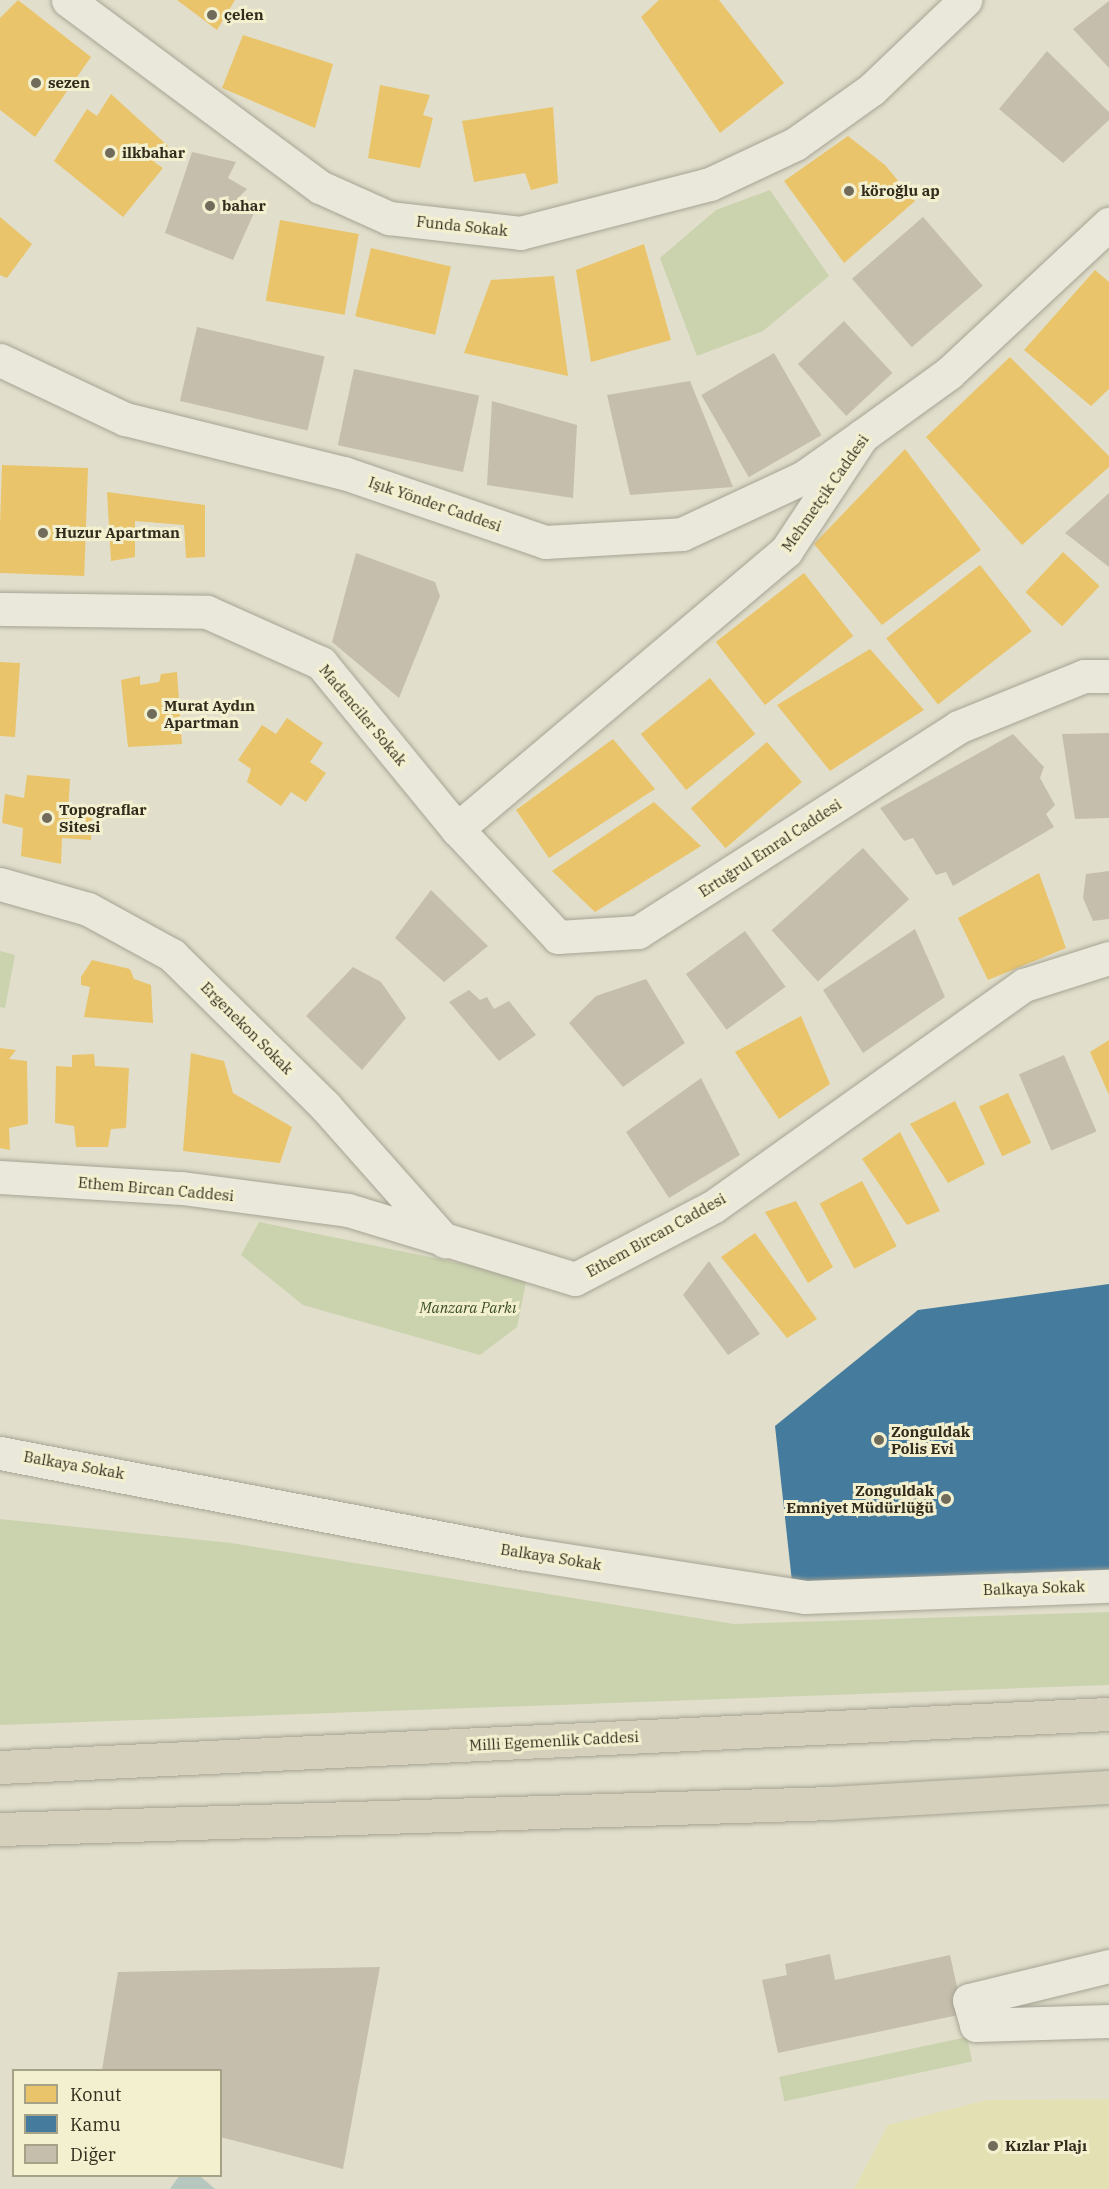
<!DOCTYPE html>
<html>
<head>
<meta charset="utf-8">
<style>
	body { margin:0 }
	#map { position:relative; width:1109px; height:2189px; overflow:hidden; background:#e1dfcb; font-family:"IBM Plex Serif",serif }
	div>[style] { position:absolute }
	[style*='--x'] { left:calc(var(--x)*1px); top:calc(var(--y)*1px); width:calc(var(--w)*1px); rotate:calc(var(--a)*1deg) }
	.green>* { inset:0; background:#cad2ae; transform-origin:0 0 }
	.sand>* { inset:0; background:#e3e1b3 }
	.water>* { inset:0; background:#b6c7c0 }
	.homes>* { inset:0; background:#e9c46a; transform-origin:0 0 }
	.public>* { inset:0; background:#457b9d }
	.building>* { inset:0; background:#c5beac; transform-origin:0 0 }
	.roads { filter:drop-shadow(0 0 2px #a6a394) drop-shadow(0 0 2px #a6a394) }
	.minor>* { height:33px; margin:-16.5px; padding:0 16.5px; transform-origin:16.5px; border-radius:16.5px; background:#eae8db }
	.highway>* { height:33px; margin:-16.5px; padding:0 16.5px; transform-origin:16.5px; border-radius:16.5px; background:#d4d0bb }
	.dots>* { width:16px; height:16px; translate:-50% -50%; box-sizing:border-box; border:3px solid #f3f0d0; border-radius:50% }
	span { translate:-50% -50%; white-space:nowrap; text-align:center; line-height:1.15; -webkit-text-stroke:6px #f3f0d0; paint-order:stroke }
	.poi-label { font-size:15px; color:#332c1d; font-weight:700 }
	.left { translate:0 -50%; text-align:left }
	.right { translate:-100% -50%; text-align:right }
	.street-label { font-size:15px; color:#332c1d }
	.park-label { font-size:15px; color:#3b4e25; font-style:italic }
	.legend { position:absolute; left:12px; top:2069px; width:210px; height:108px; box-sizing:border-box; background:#f3f0d0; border:2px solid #a6a288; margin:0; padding:8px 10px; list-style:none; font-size:18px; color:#332c1d }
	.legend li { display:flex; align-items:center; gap:12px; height:30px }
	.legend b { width:30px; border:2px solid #a6a288 }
</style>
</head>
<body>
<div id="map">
	<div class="green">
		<div style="clip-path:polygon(770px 190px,829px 276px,763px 331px,697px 356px,660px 258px,716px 210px)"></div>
		<div style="clip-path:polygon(0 951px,15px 955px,5px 1008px,0 1007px)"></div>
		<div style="clip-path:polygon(259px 1222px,527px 1277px,517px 1327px,480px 1355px,303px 1305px,241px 1255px)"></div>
		<div style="clip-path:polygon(0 1519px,231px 1543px,734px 1624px,1109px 1612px,1109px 1685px,0 1725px)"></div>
		<div style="left:967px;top:2037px;width:25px;height:192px;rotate:78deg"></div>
	</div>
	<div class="sand">
		<div style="clip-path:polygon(1109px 2099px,1109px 2189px,854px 2189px,888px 2125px,987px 2100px)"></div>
	</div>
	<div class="water">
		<div style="clip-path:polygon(179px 2176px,200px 2176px,215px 2189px,170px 2189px)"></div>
	</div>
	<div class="homes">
		<div style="clip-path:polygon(18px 0,91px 57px,35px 137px,0 110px,0 18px)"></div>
		<div style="clip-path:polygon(177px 0,235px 0,217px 30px)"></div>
		<div style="clip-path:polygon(659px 0,719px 0,784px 83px,720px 133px,641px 17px)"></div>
		<div style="clip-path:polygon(243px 35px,333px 64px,315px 128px,222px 88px)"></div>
		<div style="clip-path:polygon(380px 85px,430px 95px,423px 115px,433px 118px,420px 168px,368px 158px)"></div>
		<div style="clip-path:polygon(111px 94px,168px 146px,154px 162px,163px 168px,123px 217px,54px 161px,87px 109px,97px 116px)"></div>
		<div style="clip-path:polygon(553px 107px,558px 183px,531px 190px,525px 173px,474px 182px,462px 121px)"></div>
		<div style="clip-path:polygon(848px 136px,885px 165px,915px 201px,844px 263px,784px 181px)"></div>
		<div style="clip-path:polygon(0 217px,32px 244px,7px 278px,0 275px)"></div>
		<div style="left:280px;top:220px;width:80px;height:82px;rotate:10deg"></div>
		<div style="clip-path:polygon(644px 244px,671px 340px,591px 362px,576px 270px)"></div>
		<div style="left:371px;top:248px;width:82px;height:70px;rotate:13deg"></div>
		<div style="clip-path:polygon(1095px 270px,1109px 282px,1109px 389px,1091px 406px,1024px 350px)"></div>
		<div style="clip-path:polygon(554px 276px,568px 376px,464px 353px,491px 280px)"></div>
		<div style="clip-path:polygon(1010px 357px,1109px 456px,1109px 467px,1022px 545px,926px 437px)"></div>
		<div style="clip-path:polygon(905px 449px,981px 550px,882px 625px,814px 544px)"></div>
		<div style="left:88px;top:468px;width:108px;height:86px;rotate:92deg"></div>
		<div style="clip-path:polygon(107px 492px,205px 505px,205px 557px,186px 558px,184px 525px,135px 521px,135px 557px,111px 561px)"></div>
		<div style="left:1063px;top:552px;width:50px;height:55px;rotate:43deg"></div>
		<div style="left:980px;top:565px;width:84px;height:119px;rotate:52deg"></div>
		<div style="left:804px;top:573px;width:80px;height:112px;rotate:52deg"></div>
		<div style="clip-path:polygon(870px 649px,924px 710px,830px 771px,777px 705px)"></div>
		<div style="clip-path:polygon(0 662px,20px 663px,15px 737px,0 736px)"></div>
		<div style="clip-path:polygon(177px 672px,182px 744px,128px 747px,121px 680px,140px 676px,140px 685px,159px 682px,161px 674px)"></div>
		<div style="left:710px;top:678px;width:72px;height:89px;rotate:51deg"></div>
		<div style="clip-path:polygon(287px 718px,323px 743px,310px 762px,326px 773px,306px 802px,291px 792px,281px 806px,247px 782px,251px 769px,238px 760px,262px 725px,276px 734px)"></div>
		<div style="clip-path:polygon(613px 739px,655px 789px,549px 858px,516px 810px)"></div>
		<div style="left:767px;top:742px;width:53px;height:101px;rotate:49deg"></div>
		<div style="clip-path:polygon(27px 775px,70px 779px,68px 813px,92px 813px,91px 840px,62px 838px,61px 864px,21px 856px,23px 828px,2px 823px,5px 794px,24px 798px)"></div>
		<div style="clip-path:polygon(654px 802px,701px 846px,595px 912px,552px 871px)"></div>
		<div style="clip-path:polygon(1039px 873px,1066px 948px,988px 980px,958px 918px)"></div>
		<div style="clip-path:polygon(92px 960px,130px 969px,134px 979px,151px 985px,153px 1023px,84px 1017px,90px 987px,81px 985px,81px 977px)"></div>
		<div style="clip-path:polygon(801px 1016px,830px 1084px,779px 1119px,735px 1052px)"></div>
		<div style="clip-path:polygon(1109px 1040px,1109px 1095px,1090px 1052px)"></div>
		<div style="clip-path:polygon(0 1048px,16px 1050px,9px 1059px,27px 1061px,28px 1124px,9px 1128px,10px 1150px,0 1148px)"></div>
		<div style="clip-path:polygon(191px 1053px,224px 1061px,233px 1093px,292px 1127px,280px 1163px,183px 1151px)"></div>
		<div style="clip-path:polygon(94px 1054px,95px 1066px,129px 1068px,126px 1128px,111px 1129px,108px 1147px,76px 1147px,74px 1126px,55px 1123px,56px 1066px,72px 1067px,72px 1055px)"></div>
		<div style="left:1008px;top:1093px;width:55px;height:32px;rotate:65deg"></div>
		<div style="clip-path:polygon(955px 1101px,985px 1164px,948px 1183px,910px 1124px)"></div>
		<div style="clip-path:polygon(900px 1132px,940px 1211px,907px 1225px,862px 1159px)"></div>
		<div style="left:862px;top:1181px;width:74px;height:48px;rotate:62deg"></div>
		<div style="clip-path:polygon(796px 1201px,833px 1267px,808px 1283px,765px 1212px)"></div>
		<div style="clip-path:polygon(755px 1233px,817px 1319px,787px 1338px,721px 1257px)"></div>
	</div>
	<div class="public">
		<div style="clip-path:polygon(1109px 1284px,1109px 1573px,793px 1591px,775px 1426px,918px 1310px)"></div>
	</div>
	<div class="building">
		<div style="clip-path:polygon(1109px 1px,1109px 68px,1073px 29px)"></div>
		<div style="clip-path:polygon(1047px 51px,1109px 112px,1109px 120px,1063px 163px,999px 109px)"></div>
		<div style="clip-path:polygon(192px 152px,236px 162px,228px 178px,247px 189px,237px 199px,254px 213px,233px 260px,165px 233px)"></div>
		<div style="left:923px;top:217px;width:91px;height:94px;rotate:49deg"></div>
		<div style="left:844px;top:321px;width:71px;height:63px;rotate:47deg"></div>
		<div style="left:197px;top:327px;width:131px;height:76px;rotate:13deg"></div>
		<div style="left:774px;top:353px;width:95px;height:84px;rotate:60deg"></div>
		<div style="left:354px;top:369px;width:128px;height:78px;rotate:12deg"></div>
		<div style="clip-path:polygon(690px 381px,733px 487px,630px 495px,607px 395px)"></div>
		<div style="clip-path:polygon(492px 401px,577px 425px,573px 498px,487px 485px)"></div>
		<div style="clip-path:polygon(1109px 493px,1109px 567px,1065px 533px)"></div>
		<div style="clip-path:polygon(356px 553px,435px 582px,440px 596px,399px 698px,332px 642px)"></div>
		<div style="clip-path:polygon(1109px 733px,1109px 818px,1075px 819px,1062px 734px)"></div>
		<div style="clip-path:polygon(1013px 734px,1044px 767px,1040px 778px,1055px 805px,1046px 814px,1054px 827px,953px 886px,946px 872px,936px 875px,913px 838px,904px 841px,880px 808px)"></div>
		<div style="left:863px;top:848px;width:69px;height:123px;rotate:48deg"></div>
		<div style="clip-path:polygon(1109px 871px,1109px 919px,1093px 921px,1083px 898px,1086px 874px)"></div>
		<div style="clip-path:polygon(431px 890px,488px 946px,444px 982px,395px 938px)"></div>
		<div style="clip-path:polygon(915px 929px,945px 997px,863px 1053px,823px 990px)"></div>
		<div style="left:745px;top:931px;width:69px;height:73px;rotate:54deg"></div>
		<div style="clip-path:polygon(353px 967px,381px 982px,406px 1018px,362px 1070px,306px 1016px)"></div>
		<div style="clip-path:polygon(646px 979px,685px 1043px,623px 1087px,569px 1023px,596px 996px)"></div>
		<div style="clip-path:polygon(469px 990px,480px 1000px,487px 997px,494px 1009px,509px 1001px,536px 1035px,499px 1061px,449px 1002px)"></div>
		<div style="left:1064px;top:1055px;width:83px;height:49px;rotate:67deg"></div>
		<div style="clip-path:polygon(701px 1078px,740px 1155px,669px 1198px,626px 1132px)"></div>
		<div style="clip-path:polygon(709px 1261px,760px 1334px,728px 1355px,683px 1295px)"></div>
		<div style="clip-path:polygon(830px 1954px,835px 1980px,950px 1955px,963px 2014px,778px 2053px,762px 1980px,787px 1975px,785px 1964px)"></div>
		<div style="clip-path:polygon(380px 1967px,343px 2169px,220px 2137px,220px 2070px,102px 2070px,118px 1972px)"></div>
	</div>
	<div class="roads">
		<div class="minor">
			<div style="--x:68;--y:0;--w:314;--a:36.6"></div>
			<div style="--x:320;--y:187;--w:76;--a:24.2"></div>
			<div style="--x:389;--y:218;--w:132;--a:6.5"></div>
			<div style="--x:520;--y:233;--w:196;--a:-14.5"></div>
			<div style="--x:710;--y:184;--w:94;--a:-25.2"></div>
			<div style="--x:795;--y:144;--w:95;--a:-35.5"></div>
			<div style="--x:872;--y:89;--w:129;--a:-43.7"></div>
			<div style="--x:0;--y:360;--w:138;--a:25.3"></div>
			<div style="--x:125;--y:419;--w:226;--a:13.9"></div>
			<div style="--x:344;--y:473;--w:213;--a:18.9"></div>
			<div style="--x:545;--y:542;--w:137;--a:-3.3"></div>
			<div style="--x:682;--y:534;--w:135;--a:-25"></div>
			<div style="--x:804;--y:477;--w:71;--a:-35.3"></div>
			<div style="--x:0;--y:609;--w:207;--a:0.8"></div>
			<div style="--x:207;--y:612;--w:125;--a:24.1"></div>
			<div style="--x:321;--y:663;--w:215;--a:50.7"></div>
			<div style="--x:457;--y:829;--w:148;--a:46.9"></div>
			<div style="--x:558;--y:937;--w:80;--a:-3.6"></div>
			<div style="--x:638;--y:932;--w:380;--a:-32.6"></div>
			<div style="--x:958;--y:727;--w:136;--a:-22"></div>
			<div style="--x:1084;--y:676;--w:25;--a:0"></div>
			<div style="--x:457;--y:829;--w:431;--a:-40.2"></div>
			<div style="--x:786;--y:551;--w:138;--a:-56.5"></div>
			<div style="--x:862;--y:436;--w:107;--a:-35.9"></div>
			<div style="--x:949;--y:373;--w:219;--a:-43"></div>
			<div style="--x:0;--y:884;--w:91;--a:15.9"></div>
			<div style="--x:88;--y:909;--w:96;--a:28.7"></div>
			<div style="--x:172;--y:955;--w:215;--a:44.6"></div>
			<div style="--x:325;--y:1106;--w:181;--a:48.4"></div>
			<div style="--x:0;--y:1177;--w:182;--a:3.5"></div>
			<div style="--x:182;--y:1188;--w:167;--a:7.5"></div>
			<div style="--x:348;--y:1210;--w:237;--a:16.9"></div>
			<div style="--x:575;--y:1279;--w:157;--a:-27.7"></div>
			<div style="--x:714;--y:1206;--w:381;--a:-35.5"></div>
			<div style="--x:1024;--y:985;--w:89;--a:-17.6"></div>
			<div style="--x:0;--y:1453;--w:531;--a:10.87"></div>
			<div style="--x:521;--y:1553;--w:287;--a:8.8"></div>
			<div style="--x:805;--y:1597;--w:304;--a:-2.1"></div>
			<div style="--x:1109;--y:1966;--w:144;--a:166.3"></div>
			<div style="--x:969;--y:2000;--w:26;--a:74"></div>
			<div style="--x:976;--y:2025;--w:133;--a:-1.7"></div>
		</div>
		<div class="highway">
			<div style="--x:0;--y:1767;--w:1110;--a:-2.74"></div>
			<div style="--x:0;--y:1829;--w:830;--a:-1.79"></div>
			<div style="--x:830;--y:1803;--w:279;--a:-3.3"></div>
		</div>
	</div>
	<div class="dots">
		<div style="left:212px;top:15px;background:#706b5a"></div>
		<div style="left:36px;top:83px;background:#706b5a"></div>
		<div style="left:110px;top:153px;background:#706b5a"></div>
		<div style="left:849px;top:191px;background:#706b5a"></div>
		<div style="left:210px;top:206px;background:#706b5a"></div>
		<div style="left:43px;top:533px;background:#706b5a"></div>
		<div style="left:152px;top:714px;background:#706b5a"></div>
		<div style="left:47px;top:818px;background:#706b5a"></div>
		<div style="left:879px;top:1440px;background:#706b5a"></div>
		<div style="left:946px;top:1499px;background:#706b5a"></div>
		<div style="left:993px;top:2146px;background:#706b5a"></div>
	</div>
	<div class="poi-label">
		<span class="left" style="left:224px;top:15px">çelen</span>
		<span class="left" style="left:48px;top:83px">sezen</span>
		<span class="left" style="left:122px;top:153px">ilkbahar</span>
		<span class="left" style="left:861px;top:191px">köroğlu ap</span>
		<span class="left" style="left:222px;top:206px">bahar</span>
		<span class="left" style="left:55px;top:533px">Huzur Apartman</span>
		<span class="left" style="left:164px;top:714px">Murat Aydın<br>Apartman</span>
		<span class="left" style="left:59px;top:818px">Topograflar<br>Sitesi</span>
		<span class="left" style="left:891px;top:1440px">Zonguldak<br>Polis Evi</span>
		<span class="right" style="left:934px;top:1499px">Zonguldak<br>Emniyet Müdürlüğü</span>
		<span class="left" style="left:1005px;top:2146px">Kızlar Plajı</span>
	</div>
	<div class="street-label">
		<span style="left:462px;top:226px;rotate:6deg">Funda Sokak</span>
		<span style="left:825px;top:493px;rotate:-55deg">Mehmetçik Caddesi</span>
		<span style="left:435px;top:504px;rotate:19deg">Işık Yönder Caddesi</span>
		<span style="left:363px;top:715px;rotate:50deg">Madenciler Sokak</span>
		<span style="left:770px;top:848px;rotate:-33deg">Ertuğrul Emral Caddesi</span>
		<span style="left:247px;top:1028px;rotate:45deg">Ergenekon Sokak</span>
		<span style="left:156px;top:1189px;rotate:5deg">Ethem Bircan Caddesi</span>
		<span style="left:656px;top:1235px;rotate:-29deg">Ethem Bircan Caddesi</span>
		<span style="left:74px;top:1465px;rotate:10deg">Balkaya Sokak</span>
		<span style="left:551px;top:1557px;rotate:9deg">Balkaya Sokak</span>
		<span style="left:1034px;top:1588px;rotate:-2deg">Balkaya Sokak</span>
		<span style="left:554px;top:1741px;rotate:-3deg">Milli Egemenlik Caddesi</span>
	</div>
	<div class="park-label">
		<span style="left:468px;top:1308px">Manzara Parkı</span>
	</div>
	<ul class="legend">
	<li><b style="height:16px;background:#e9c46a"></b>Konut</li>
	<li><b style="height:16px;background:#457b9d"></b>Kamu</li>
	<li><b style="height:16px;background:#c5beac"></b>Diğer</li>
	</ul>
</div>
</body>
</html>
